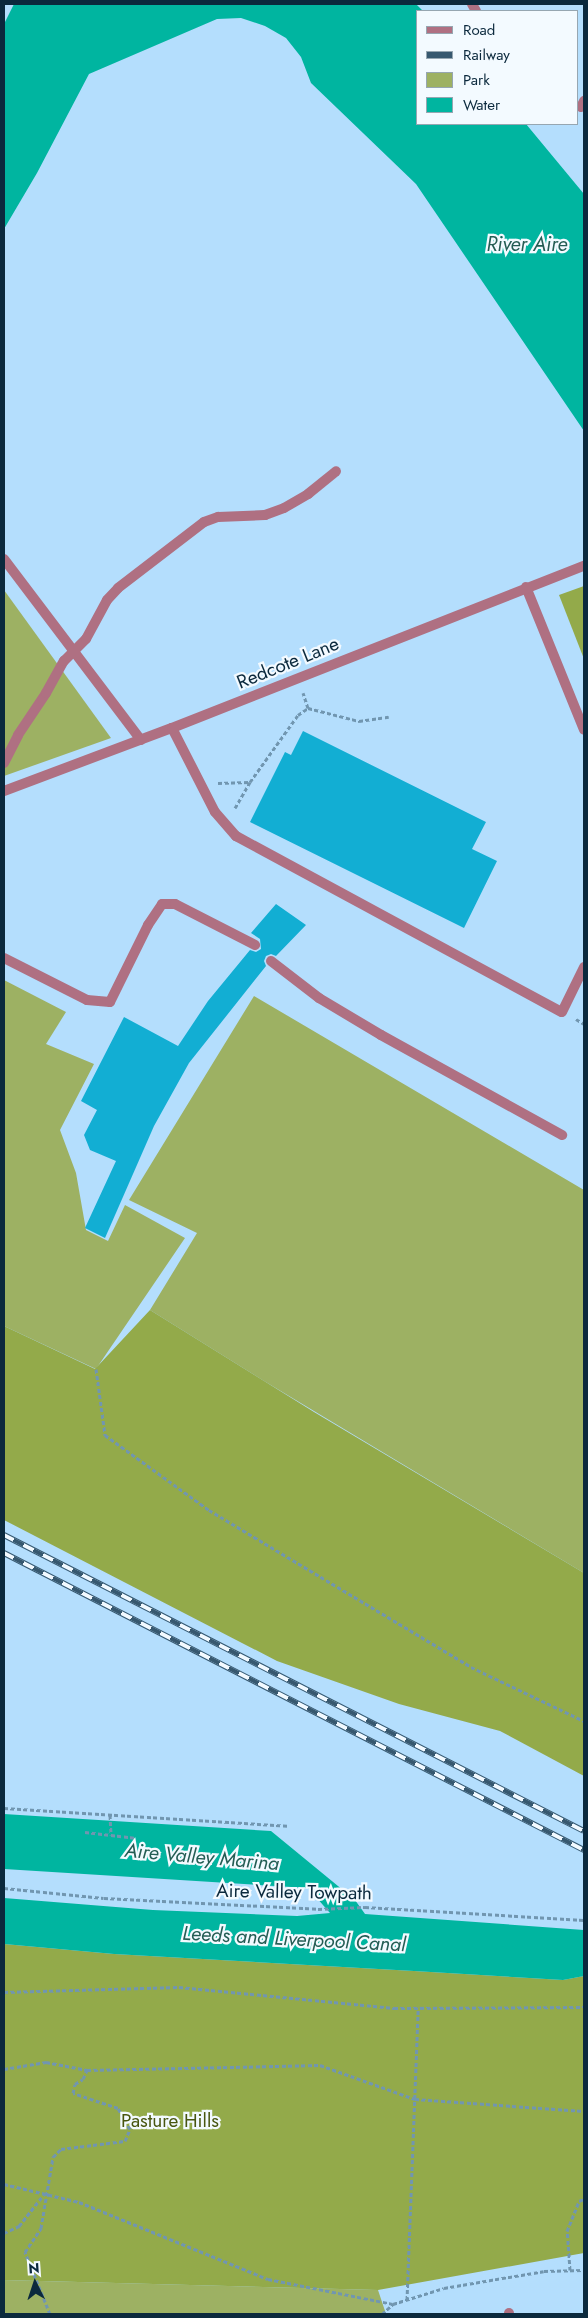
<!DOCTYPE html>
<html>
<head>
<meta charset="utf-8">
<style>
	body { margin:0 }
	#map { position:relative; width:588px; height:2318px; overflow:hidden; background:#b4defd; font-family:Jost,sans-serif }
	div>[style] { position:absolute }
	[style*='--x'] { left:calc(var(--x)*1px); top:calc(var(--y)*1px); width:calc(var(--w)*1px); rotate:calc(var(--a)*1deg) }
	.green>* { inset:0; background:#9db163 }
	.forest>* { inset:0; background:#93aa4a }
	.water>* { inset:0; background:#00b5a0 }
	.building>* { inset:0; background:#12aed3 }
	.path>* { height:3px; margin-top:-1.5px; transform-origin:0; background:repeating-linear-gradient(90deg,#7196b0 0 4px,transparent 0 6.5px) }
	.service>* { height:10px; margin:-5px; padding:0 5px; transform-origin:5px; border-radius:5px; background:#af7082 }
	.minor>* { height:10px; margin:-5px; padding:0 5px; transform-origin:5px; border-radius:5px; background:#af7082 }
	.rail>* { height:5.5px; margin-top:-2.75px; transform-origin:0; background:repeating-linear-gradient(90deg,#f3faff 0 11px,#37586f 0 22px); box-sizing:border-box; border-block:1px solid #37586f }
	span { translate:-50% -50%; white-space:nowrap; text-align:center; line-height:1.15; -webkit-text-stroke:4.5px #f3faff; paint-order:stroke }
	.street-label { font-size:19px; color:#0b293d }
	.park-label { font-size:19px; color:#485610 }
	.water-label { font-size:20px; color:#245d54; font-style:italic }
	.frame { position:absolute; inset:0; border:5px solid #0b293d; pointer-events:none }
	.legend { position:absolute; left:416px; top:10px; width:162px; height:115px; box-sizing:border-box; background:#f3faff; border:1px solid #96a6b1; margin:0; padding:6px 9px; list-style:none; font-size:15px; color:#0b293d }
	.legend li { display:flex; align-items:center; gap:10px; height:25px }
	.legend b { width:25px; border:1px solid #96a6b1 }
	.north { position:absolute; left:10px; top:2258px; width:50px; height:50px; -webkit-text-stroke:4px #f3faff; paint-order:stroke; rotate:356deg; font-size:14px; font-weight:700; line-height:20px; text-align:center; color:#0b293d }
	.north::after { content:''; display:block; margin:auto; width:18px; height:22px; background:#0b293d; clip-path:polygon(50% 0,100% 100%,50% 72%,0 100%) }
</style>
</head>
<body>
<div id="map">
	<div class="green">
		<div style="clip-path:polygon(4px 590px,111px 738px,4px 776px)"></div>
		<div style="clip-path:polygon(4px 980px,66px 1012px,46px 1044px,94px 1064px,60px 1130px,76px 1173px,86px 1230px,108px 1241px,125px 1205px,185px 1238px,96px 1369px,4px 1326px)"></div>
		<div style="clip-path:polygon(254px 996px,584px 1190px,584px 1573px,264px 1381px,150px 1310px,197px 1233px,129px 1200px)"></div>
		<div style="clip-path:polygon(4px 2280px,378px 2290px,386px 2314px,4px 2314px)"></div>
	</div>
	<div class="forest">
		<div style="clip-path:polygon(584px 586px,584px 659px,559px 595px)"></div>
		<div style="clip-path:polygon(150px 1310px,314px 1412px,584px 1573px,584px 1776px,500px 1731px,399px 1704px,277px 1661px,4px 1520px,4px 1326px,95px 1369px)"></div>
		<div style="clip-path:polygon(4px 1944px,114px 1954px,414px 1971px,563px 1980px,584px 1976px,584px 2253px,378px 2290px,4px 2280px)"></div>
	</div>
	<div class="water">
		<div style="clip-path:polygon(14px 4px,416px 4px,423px 11px,417px 11px,417px 124px,526px 124px,584px 194px,584px 431px,416px 184px,311px 83px,301px 57px,286px 38px,265px 26px,241px 18px,217px 19px,89px 74px,37px 173px,4px 229px,4px 24px)"></div>
		<div style="clip-path:polygon(4px 1814px,271px 1831px,355px 1900px,365px 1914px,584px 1930px,584px 1976px,563px 1980px,414px 1971px,114px 1954px,4px 1944px,4px 1898px,153px 1910px,297px 1916px,330px 1913px,308px 1888px,4px 1869px)"></div>
	</div>
	<div class="building">
		<div style="clip-path:polygon(303px 731px,486px 822px,472px 849px,497px 861px,464px 928px,250px 822px,285px 752px,291px 755px)"></div>
		<div style="clip-path:polygon(276px 904px,306px 925px,276px 956px,271px 954px,266px 956px,264px 961px,266px 966px,189px 1063px,154px 1126px,105px 1238px,85px 1228px,116px 1161px,90px 1150px,84px 1135px,97px 1110px,81px 1101px,124px 1017px,178px 1046px,208px 1001px,250px 950px,256px 952px,261px 949px,260px 939px,251px 933px)"></div>
	</div>
	<div class="path">
		<div style="--x:308;--y:708;--w:53;--a:14.3"></div>
		<div style="--x:359;--y:721;--w:30;--a:-8"></div>
		<div style="--x:218;--y:783;--w:31;--a:-2"></div>
		<div style="--x:235;--y:808;--w:30;--a:-60"></div>
		<div style="--x:250;--y:782;--w:82;--a:-54.4"></div>
		<div style="--x:298;--y:715;--w:12;--a:-35"></div>
		<div style="--x:308;--y:708;--w:16;--a:-108"></div>
		<div style="--x:576;--y:1019;--w:9;--a:32"></div>
		<div style="--x:96;--y:1369;--w:67;--a:82.2"></div>
		<div style="--x:105;--y:1435;--w:128;--a:35.8"></div>
		<div style="--x:209;--y:1510;--w:305;--a:30.9"></div>
		<div style="--x:471;--y:1667;--w:125;--a:25.5"></div>
		<div style="--x:4;--y:1808;--w:284;--a:3.6"></div>
		<div style="--x:110;--y:1815;--w:20;--a:87"></div>
		<div style="--x:85;--y:1832;--w:52;--a:6.6"></div>
		<div style="--x:4;--y:1888;--w:100;--a:5.7"></div>
		<div style="--x:104;--y:1898;--w:214;--a:2.9"></div>
		<div style="--x:318;--y:1909;--w:47;--a:-2.4"></div>
		<div style="--x:365;--y:1907;--w:219;--a:3.4"></div>
		<div style="--x:4;--y:1992;--w:175;--a:-1.6"></div>
		<div style="--x:179;--y:1987;--w:216;--a:5.6"></div>
		<div style="--x:394;--y:2008;--w:190;--a:-0.3"></div>
		<div style="--x:4;--y:2069;--w:43;--a:-9.5"></div>
		<div style="--x:46;--y:2062;--w:42;--a:11"></div>
		<div style="--x:87;--y:2070;--w:233;--a:-1.2"></div>
		<div style="--x:320;--y:2065;--w:101;--a:19.7"></div>
		<div style="--x:415;--y:2099;--w:169;--a:4.1"></div>
		<div style="--x:4;--y:2184;--w:77;--a:13.5"></div>
		<div style="--x:79;--y:2202;--w:204;--a:22.2"></div>
		<div style="--x:268;--y:2279;--w:127;--a:11.3"></div>
		<div style="--x:4;--y:2233;--w:17;--a:-25"></div>
		<div style="--x:19;--y:2226;--w:42;--a:-51.8"></div>
		<div style="--x:570;--y:2270;--w:39;--a:-94"></div>
		<div style="--x:567;--y:2231;--w:32;--a:-68"></div>
		<div style="--x:579;--y:2201;--w:5;--a:-22"></div>
		<div style="--x:407;--y:2300;--w:293;--a:-87.8"></div>
		<div style="--x:50;--y:2314;--w:67;--a:-112"></div>
		<div style="--x:25;--y:2252;--w:29;--a:-56"></div>
		<div style="--x:41;--y:2228;--w:72;--a:-80.4"></div>
		<div style="--x:53;--y:2157;--w:11;--a:-45"></div>
		<div style="--x:61;--y:2149;--w:64;--a:-7.1"></div>
		<div style="--x:125;--y:2141;--w:13;--a:-67"></div>
		<div style="--x:130;--y:2129;--w:24;--a:-120"></div>
		<div style="--x:118;--y:2108;--w:47;--a:-161.6"></div>
		<div style="--x:73;--y:2093;--w:9;--a:-77"></div>
		<div style="--x:75;--y:2084;--w:9;--a:-32"></div>
		<div style="--x:83;--y:2079;--w:10;--a:-66"></div>
		<div style="--x:382;--y:2314;--w:15;--a:-42"></div>
		<div style="--x:393;--y:2304;--w:53;--a:-17.4"></div>
		<div style="--x:444;--y:2288;--w:101;--a:-9.6"></div>
		<div style="--x:544;--y:2271;--w:40;--a:-1.4"></div>
	</div>
	<div class="service">
		<div style="--x:472;--y:4;--w:8;--a:60"></div>
		<div style="--x:581;--y:107;--w:7;--a:-63"></div>
		<div style="--x:4;--y:559;--w:227;--a:52.9"></div>
		<div style="--x:526;--y:587;--w:154;--a:67.9"></div>
		<div style="--x:172;--y:728;--w:94;--a:62.9"></div>
		<div style="--x:215;--y:812;--w:32;--a:49"></div>
		<div style="--x:236;--y:836;--w:370;--a:28.4"></div>
		<div style="--x:562;--y:1012;--w:50;--a:-63.9"></div>
		<div style="--x:4;--y:763;--w:31;--a:-63"></div>
		<div style="--x:18;--y:735;--w:50;--a:-56.3"></div>
		<div style="--x:46;--y:693;--w:37;--a:-61"></div>
		<div style="--x:64;--y:661;--w:31;--a:-45"></div>
		<div style="--x:86;--y:639;--w:44;--a:-61.7"></div>
		<div style="--x:107;--y:600;--w:16;--a:-47"></div>
		<div style="--x:118;--y:588;--w:108;--a:-37.5"></div>
		<div style="--x:204;--y:522;--w:15;--a:-20"></div>
		<div style="--x:218;--y:517;--w:47;--a:-2.4"></div>
		<div style="--x:265;--y:515;--w:20;--a:-20"></div>
		<div style="--x:284;--y:508;--w:28;--a:-30"></div>
		<div style="--x:308;--y:494;--w:36;--a:-39"></div>
		<div style="--x:4;--y:958;--w:93;--a:26.8"></div>
		<div style="--x:87;--y:1000;--w:23;--a:5"></div>
		<div style="--x:110;--y:1002;--w:86;--a:-63.7"></div>
		<div style="--x:148;--y:925;--w:25;--a:-56"></div>
		<div style="--x:162;--y:904;--w:13;--a:0"></div>
		<div style="--x:175;--y:904;--w:90;--a:27.1"></div>
		<div style="--x:271;--y:961;--w:61;--a:37.6"></div>
		<div style="--x:319;--y:998;--w:72;--a:30.8"></div>
		<div style="--x:381;--y:1035;--w:207;--a:28.9"></div>
	</div>
	<div class="minor">
		<div style="--x:4;--y:791;--w:179;--a:-20.6"></div>
		<div style="--x:172;--y:728;--w:443;--a:-21.5"></div>
		<div style="--x:509;--y:2313;--w:1;--a:90"></div>
	</div>
	<div class="rail">
		<div style="--x:4;--y:1535;--w:651;--a:27.04"></div>
		<div style="--x:4;--y:1553;--w:652;--a:27.12"></div>
	</div>
	<div class="street-label">
		<span style="left:288px;top:663px;rotate:-22deg">Redcote Lane</span>
		<span style="left:294px;top:1892px;rotate:1deg">Aire Valley Towpath</span>
	</div>
	<div class="park-label">
		<span style="left:170px;top:2121px">Pasture Hills</span>
	</div>
	<div class="water-label">
		<span style="left:527px;top:244px">River Aire</span>
		<span style="left:202px;top:1857px;rotate:5deg">Aire Valley Marina</span>
		<span style="left:294px;top:1939px;rotate:3deg">Leeds and Liverpool Canal</span>
	</div>
	<div class="frame"></div>
	<ul class="legend">
	<li><b style="height:6px;background:#af7082"></b>Road</li>
	<li><b style="height:6px;background:#37586f"></b>Railway</li>
	<li><b style="height:14px;background:#9db163"></b>Park</li>
	<li><b style="height:14px;background:#00b5a0"></b>Water</li>
	</ul>
	<div class="north">N</div>
</div>
</body>
</html>
